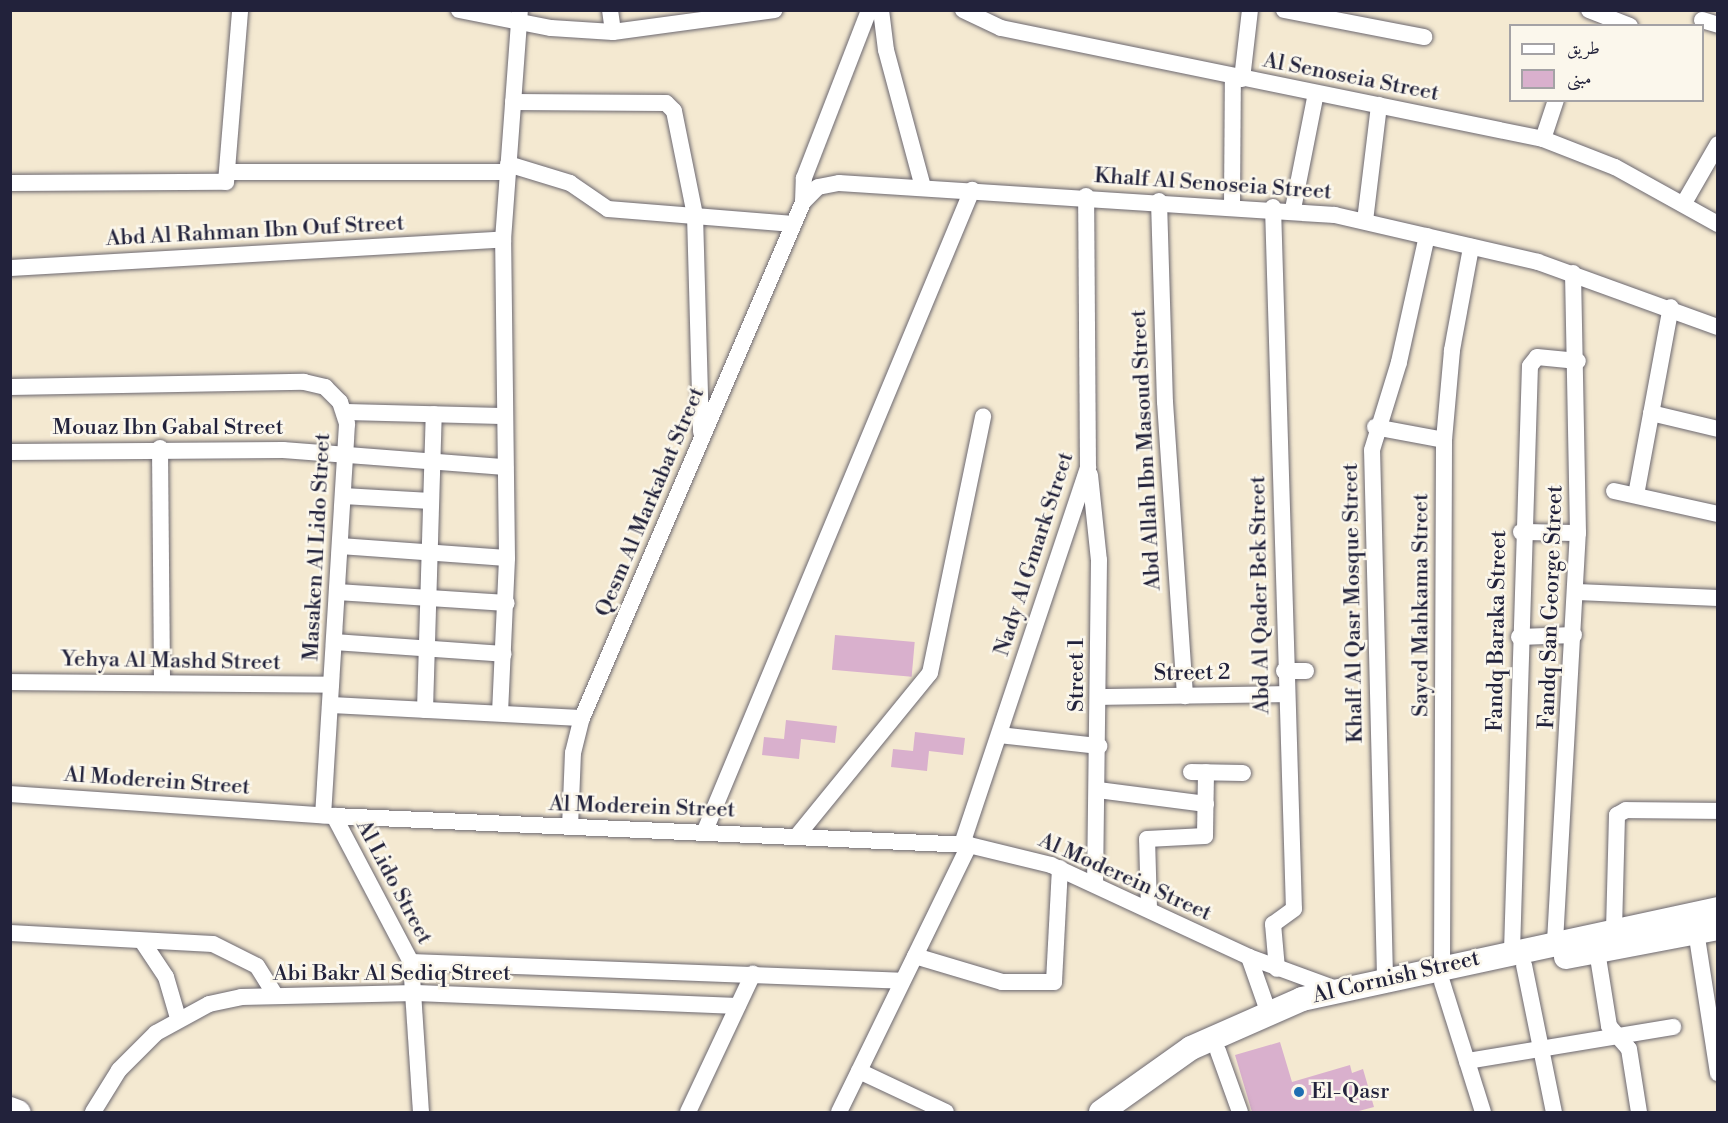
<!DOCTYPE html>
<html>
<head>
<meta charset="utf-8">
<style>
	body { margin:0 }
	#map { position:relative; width:1728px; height:1123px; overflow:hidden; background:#f4e9d1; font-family:"Libre Bodoni",Amiri,serif }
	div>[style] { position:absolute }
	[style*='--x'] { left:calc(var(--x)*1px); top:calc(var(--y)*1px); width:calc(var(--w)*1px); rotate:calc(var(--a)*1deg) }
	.building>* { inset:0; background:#d9b0cd; transform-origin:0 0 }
	.roads { filter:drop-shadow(0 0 2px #6c6870) drop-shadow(0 0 2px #6c6870) }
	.street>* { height:16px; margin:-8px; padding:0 8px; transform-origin:8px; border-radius:8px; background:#fff }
	.secondary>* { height:24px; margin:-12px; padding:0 12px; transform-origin:12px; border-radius:12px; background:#fff }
	.dots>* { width:16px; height:16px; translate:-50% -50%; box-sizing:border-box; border:3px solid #fbf7ec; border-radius:50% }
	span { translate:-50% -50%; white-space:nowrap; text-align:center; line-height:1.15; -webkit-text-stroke:5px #fbf7ec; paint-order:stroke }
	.street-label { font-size:22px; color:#22223b }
	.poi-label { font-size:22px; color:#22223b }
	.left { translate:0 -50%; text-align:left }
	.frame { position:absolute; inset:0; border:12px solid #22223b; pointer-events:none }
	.legend { position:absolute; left:1509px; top:24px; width:195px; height:78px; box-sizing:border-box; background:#fbf7ec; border:2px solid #a4a2a5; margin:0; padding:8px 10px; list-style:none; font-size:18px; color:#22223b }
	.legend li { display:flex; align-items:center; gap:12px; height:30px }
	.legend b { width:30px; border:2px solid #a4a2a5 }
</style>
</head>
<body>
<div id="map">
	<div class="building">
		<div style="left:835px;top:635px;width:80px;height:35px;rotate:5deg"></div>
		<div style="clip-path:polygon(786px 720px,837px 726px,835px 743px,801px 739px,799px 759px,762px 755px,764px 737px,784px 739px)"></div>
		<div style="clip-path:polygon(915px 732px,965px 738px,963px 755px,929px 751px,927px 771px,891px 767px,893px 749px,913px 751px)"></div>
		<div style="clip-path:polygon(1280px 1042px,1292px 1082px,1350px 1065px,1352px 1073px,1363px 1069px,1374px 1107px,1355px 1112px,1252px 1112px,1235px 1055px)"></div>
	</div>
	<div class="roads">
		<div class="street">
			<div style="--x:459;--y:10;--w:94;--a:11.1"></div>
			<div style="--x:551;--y:28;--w:62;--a:3.7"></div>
			<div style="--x:613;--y:32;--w:163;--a:-7.7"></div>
			<div style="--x:610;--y:10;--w:22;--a:82"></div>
			<div style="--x:881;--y:10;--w:40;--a:82.9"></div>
			<div style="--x:886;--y:50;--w:142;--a:74.9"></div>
			<div style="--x:963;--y:10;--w:42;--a:25.3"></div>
			<div style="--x:1001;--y:28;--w:553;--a:11.57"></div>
			<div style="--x:1543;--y:139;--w:77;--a:21.3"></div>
			<div style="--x:1615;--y:167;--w:118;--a:29"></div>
			<div style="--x:1284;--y:10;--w:143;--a:10.9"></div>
			<div style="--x:1589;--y:10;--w:44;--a:21.3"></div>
			<div style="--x:1702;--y:20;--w:17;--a:17"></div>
			<div style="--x:1242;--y:79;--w:69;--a:-83.4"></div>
			<div style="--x:513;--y:102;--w:153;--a:0.4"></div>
			<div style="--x:666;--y:103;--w:11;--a:45"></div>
			<div style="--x:674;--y:111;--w:106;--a:78.6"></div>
			<div style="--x:695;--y:215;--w:217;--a:88.4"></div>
			<div style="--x:1543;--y:139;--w:41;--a:-71.6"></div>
			<div style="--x:508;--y:164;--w:65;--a:17"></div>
			<div style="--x:570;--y:183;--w:46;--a:34.4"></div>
			<div style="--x:608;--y:209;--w:186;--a:4.6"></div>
			<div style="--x:230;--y:172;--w:278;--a:0"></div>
			<div style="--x:10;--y:183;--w:216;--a:-0.3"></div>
			<div style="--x:226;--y:182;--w:173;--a:-85.3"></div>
			<div style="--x:1159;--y:201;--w:201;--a:88.3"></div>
			<div style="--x:1165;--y:402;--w:295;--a:86.1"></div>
			<div style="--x:803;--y:202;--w:24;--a:-88"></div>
			<div style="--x:804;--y:178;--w:180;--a:-68.8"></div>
			<div style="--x:1684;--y:203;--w:68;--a:-60"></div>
			<div style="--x:1232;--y:205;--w:128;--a:-89.6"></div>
			<div style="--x:1273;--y:207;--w:702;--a:88.29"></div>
			<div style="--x:1294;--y:909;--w:26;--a:144"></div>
			<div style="--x:1273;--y:924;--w:45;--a:84.9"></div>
			<div style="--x:1293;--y:209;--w:118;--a:-78.8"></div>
			<div style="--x:1365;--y:221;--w:117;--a:-83.1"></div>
			<div style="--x:10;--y:268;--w:494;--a:-3.3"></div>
			<div style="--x:10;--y:387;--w:294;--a:-1"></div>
			<div style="--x:304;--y:382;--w:22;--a:13"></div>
			<div style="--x:325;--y:387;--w:21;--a:45"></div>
			<div style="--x:340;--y:402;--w:23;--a:72"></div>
			<div style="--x:347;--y:424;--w:392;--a:93.5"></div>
			<div style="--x:345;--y:412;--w:158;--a:1.5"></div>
			<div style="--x:1651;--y:413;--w:69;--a:13.4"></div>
			<div style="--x:1375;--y:427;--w:70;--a:10.7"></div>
			<div style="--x:160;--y:448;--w:235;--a:89.5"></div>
			<div style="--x:10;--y:452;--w:273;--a:-0.4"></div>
			<div style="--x:283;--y:450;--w:223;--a:4.4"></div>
			<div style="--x:1090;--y:475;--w:85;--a:84"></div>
			<div style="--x:1099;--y:560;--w:323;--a:90.7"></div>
			<div style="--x:1614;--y:491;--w:107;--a:12.5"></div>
			<div style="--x:1636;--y:495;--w:191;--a:-79.5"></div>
			<div style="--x:343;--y:496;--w:88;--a:3.3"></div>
			<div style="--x:1521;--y:532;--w:57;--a:1"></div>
			<div style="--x:340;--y:546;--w:167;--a:4.1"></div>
			<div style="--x:337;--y:592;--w:170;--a:3.7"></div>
			<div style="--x:1577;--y:592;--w:141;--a:2.4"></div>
			<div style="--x:1519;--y:637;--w:55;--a:-2.1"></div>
			<div style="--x:334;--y:642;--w:170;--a:4"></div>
			<div style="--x:1284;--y:671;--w:22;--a:0"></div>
			<div style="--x:10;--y:682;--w:321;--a:0.5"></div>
			<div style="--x:1101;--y:697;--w:184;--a:-0.9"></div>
			<div style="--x:330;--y:705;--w:252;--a:3"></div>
			<div style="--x:425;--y:710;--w:296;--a:-88.3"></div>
			<div style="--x:500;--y:713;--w:155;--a:-87.4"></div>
			<div style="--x:507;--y:558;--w:318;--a:-90.7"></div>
			<div style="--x:503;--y:240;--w:231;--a:-85.8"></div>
			<div style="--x:999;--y:735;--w:101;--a:6.3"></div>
			<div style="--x:1191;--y:772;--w:52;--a:1.1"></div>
			<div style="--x:1098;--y:790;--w:109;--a:7.4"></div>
			<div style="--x:10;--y:794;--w:325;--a:3.9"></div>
			<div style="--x:334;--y:816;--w:636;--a:2.61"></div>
			<div style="--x:969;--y:845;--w:84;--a:13.7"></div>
			<div style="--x:1051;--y:865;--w:218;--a:24.9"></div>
			<div style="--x:1249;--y:957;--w:93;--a:20.2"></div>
			<div style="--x:334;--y:816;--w:165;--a:62.2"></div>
			<div style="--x:411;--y:962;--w:150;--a:86.2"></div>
			<div style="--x:570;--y:827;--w:74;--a:-87.7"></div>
			<div style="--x:573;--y:753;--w:36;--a:-76"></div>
			<div style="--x:582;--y:718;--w:561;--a:-66.81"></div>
			<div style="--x:803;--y:202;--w:21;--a:-45"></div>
			<div style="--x:818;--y:187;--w:21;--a:-11"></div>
			<div style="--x:839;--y:183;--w:497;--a:3.7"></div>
			<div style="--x:1335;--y:215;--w:208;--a:13"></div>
			<div style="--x:1538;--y:262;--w:191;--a:19.9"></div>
			<div style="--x:704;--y:833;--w:697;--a:-67.37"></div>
			<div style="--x:797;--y:836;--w:210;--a:-50.8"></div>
			<div style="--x:930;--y:673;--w:262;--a:-78.3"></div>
			<div style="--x:962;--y:844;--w:397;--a:-71.5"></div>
			<div style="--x:1088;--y:468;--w:272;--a:-90.4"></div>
			<div style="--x:1149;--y:909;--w:70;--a:-91.6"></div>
			<div style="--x:1147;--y:839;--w:58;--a:-3"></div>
			<div style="--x:1205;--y:836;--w:64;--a:-89.1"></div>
			<div style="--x:1614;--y:930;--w:115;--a:-88.5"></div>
			<div style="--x:1617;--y:815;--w:10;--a:-29"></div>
			<div style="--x:1626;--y:810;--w:92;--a:0.6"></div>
			<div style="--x:1696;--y:931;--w:144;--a:81.2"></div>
			<div style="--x:10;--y:933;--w:203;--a:3.1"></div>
			<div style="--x:213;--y:944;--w:49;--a:26.6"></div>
			<div style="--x:257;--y:966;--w:34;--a:58"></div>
			<div style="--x:142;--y:941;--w:43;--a:56.3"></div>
			<div style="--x:166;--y:977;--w:43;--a:73.7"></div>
			<div style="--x:1555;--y:942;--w:410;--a:-86.8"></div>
			<div style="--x:1578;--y:533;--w:260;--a:-91.1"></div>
			<div style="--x:1512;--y:951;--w:585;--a:-88.24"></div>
			<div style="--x:1530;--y:366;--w:11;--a:-52"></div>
			<div style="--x:1537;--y:357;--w:41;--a:5.6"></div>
			<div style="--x:1597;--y:951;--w:76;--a:80.9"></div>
			<div style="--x:1609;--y:1026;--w:30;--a:49"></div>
			<div style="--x:1629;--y:1049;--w:64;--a:81"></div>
			<div style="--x:915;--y:956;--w:91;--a:16.6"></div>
			<div style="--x:1002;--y:982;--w:52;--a:0"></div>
			<div style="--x:1054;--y:982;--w:114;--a:-87"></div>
			<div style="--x:1249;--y:957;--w:57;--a:70.6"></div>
			<div style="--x:411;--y:962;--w:491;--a:2.2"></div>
			<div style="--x:1524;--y:965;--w:150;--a:78.5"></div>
			<div style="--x:1442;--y:966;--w:526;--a:-89.78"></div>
			<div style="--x:1444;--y:440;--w:90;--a:-84.9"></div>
			<div style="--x:1452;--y:350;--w:105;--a:-79.5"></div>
			<div style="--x:1385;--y:977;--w:527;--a:-91.41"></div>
			<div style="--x:1372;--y:450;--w:92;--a:-72.9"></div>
			<div style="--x:1399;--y:362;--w:129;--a:-77.5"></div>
			<div style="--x:1442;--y:982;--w:136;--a:72.5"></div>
			<div style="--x:1218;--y:1051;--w:65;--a:70.2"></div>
			<div style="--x:1467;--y:1061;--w:209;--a:-9.4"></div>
			<div style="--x:859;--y:1071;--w:96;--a:25.2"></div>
			<div style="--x:93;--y:1112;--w:49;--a:-58.2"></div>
			<div style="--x:119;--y:1070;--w:52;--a:-45"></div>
			<div style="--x:156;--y:1033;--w:60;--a:-28.7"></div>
			<div style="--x:209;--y:1004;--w:33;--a:-12"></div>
			<div style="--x:241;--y:997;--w:175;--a:-1.3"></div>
			<div style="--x:416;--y:993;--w:322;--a:2.3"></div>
			<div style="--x:688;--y:1112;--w:153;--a:-64.8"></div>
			<div style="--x:839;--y:1112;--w:297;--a:-64"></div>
		</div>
		<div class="secondary">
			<div style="--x:1566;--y:957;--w:155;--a:-10.8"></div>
			<div style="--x:10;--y:1109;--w:9;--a:21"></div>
			<div style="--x:1101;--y:1112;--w:110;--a:-35.4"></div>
			<div style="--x:1191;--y:1048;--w:121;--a:-23.8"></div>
			<div style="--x:1302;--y:999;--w:426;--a:-12.2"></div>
		</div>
	</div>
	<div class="dots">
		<div style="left:1299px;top:1092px;background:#1f6fb2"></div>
	</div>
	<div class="street-label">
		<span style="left:1351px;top:77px;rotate:11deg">Al Senoseia Street</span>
		<span style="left:1213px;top:184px;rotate:4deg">Khalf Al Senoseia Street</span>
		<span style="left:255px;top:231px;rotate:-3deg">Abd Al Rahman Ibn Ouf Street</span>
		<span style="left:168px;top:428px">Mouaz Ibn Gabal Street</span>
		<span style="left:1146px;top:450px;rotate:-93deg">Abd Allah Ibn Masoud Street</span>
		<span style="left:650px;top:502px;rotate:-67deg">Qesm Al Markabat Street</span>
		<span style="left:317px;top:547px;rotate:-87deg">Masaken Al Lido Street</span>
		<span style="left:1034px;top:554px;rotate:-72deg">Nady Al Gmark Street</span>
		<span style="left:1260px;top:595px;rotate:-91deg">Abd Al Qader Bek Street</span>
		<span style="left:1353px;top:603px;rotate:-91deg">Khalf Al Qasr Mosque Street</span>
		<span style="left:1421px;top:605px;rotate:-90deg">Sayed Mahkama Street</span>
		<span style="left:1551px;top:607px;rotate:-88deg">Fandq San George Street</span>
		<span style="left:1497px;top:631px;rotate:-89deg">Fandq Baraka Street</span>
		<span style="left:171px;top:661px;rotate:1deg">Yehya Al Mashd Street</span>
		<span style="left:1192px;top:673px;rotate:-1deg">Street 2</span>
		<span style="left:1077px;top:675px;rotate:-90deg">Street 1</span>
		<span style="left:157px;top:781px;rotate:4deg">Al Moderein Street</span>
		<span style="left:642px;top:807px;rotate:2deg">Al Moderein Street</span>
		<span style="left:1125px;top:877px;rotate:24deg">Al Moderein Street</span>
		<span style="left:394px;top:882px;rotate:62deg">Al Lido Street</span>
		<span style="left:392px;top:974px">Abi Bakr Al Sediq Street</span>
		<span style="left:1396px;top:977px;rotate:-13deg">Al Cornish Street</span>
	</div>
	<div class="poi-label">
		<span class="left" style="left:1311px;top:1092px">El-Qasr</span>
	</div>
	<div class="frame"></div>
	<ul class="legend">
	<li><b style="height:8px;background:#fff"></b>طريق</li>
	<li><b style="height:16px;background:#d9b0cd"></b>مبنى</li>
	</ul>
</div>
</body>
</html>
